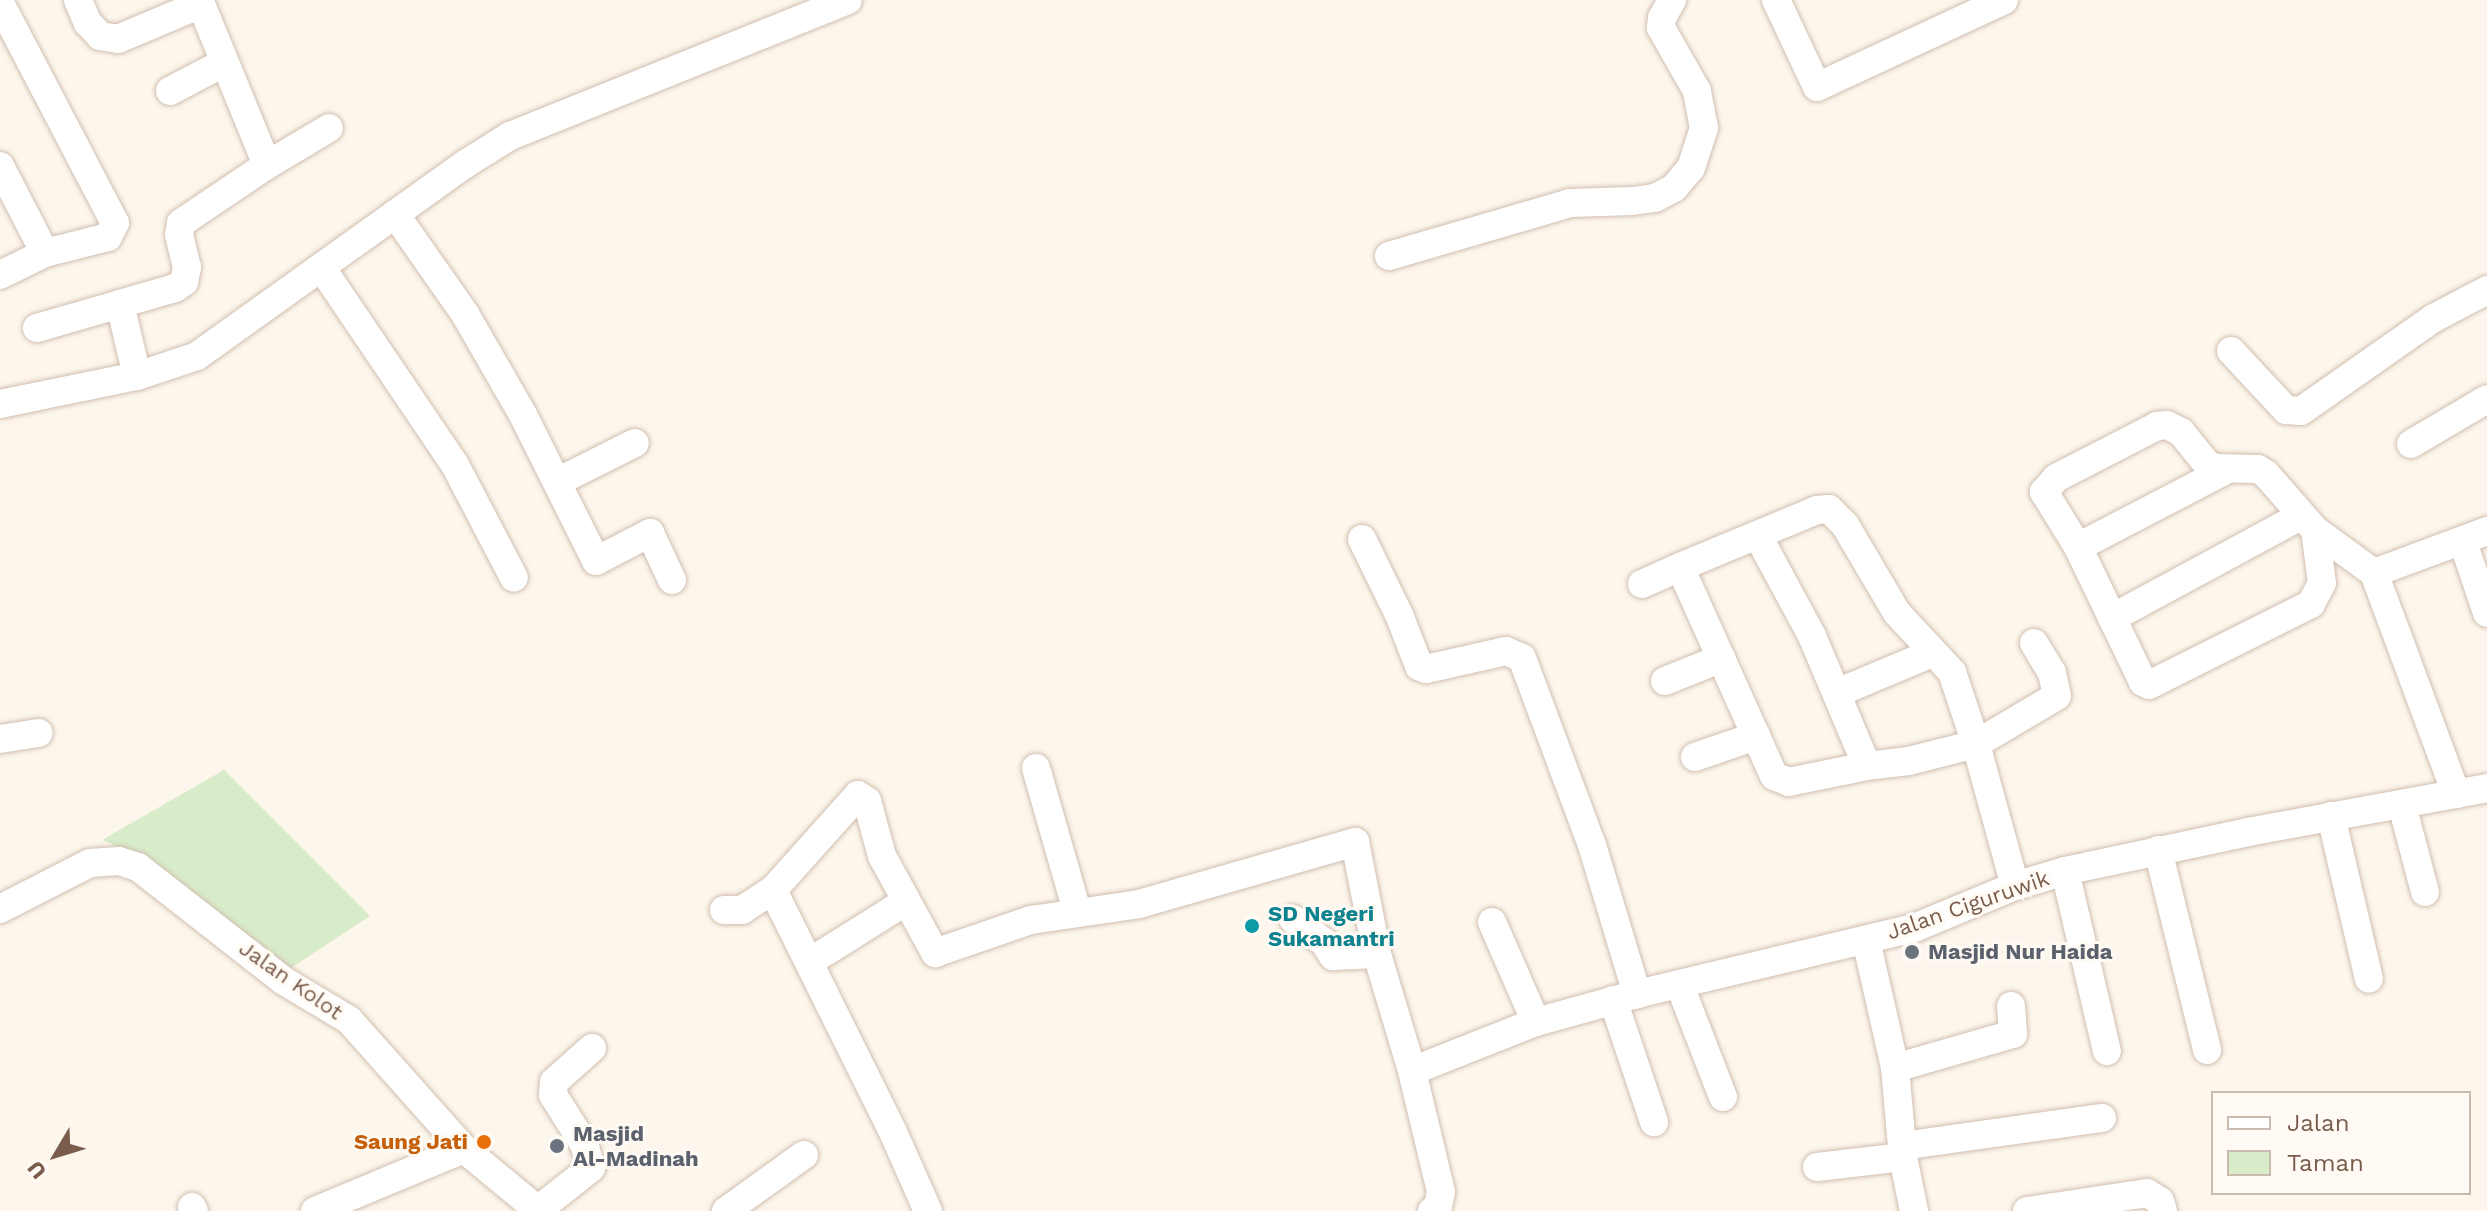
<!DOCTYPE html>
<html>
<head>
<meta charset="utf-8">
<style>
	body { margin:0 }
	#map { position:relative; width:2487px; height:1211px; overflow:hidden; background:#fdf6ec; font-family:"Work Sans",sans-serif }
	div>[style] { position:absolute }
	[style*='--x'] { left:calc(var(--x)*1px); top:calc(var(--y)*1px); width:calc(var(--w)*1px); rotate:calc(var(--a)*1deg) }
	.green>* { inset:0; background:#d8ecc9 }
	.roads { filter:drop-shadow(0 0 2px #d1beb0) drop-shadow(0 0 2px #d1beb0) }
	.minor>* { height:28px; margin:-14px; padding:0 14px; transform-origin:14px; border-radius:14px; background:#fff }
	.dots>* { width:22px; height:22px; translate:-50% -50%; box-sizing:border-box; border:4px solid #fffaf3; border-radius:50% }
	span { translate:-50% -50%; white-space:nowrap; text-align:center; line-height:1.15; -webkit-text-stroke:6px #fffaf3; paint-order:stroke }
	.street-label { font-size:22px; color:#7a5c4d }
	.culture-label { font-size:22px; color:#0d838f; font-weight:700 }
	.left { translate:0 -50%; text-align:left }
	.worship-label { font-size:22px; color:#5b616d; font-weight:700 }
	.food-label { font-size:22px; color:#c56008; font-weight:700 }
	.right { translate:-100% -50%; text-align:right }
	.legend { position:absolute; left:2211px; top:1091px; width:260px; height:104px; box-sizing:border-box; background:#fffaf3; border:2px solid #cabbb1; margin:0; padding:10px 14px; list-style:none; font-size:24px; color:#7a5c4d }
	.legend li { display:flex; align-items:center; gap:16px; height:40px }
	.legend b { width:40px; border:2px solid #cabbb1 }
	.north { position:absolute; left:16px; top:1115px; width:80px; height:80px; -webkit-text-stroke:6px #fffaf3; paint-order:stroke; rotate:232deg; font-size:22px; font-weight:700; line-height:32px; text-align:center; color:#7a5c4d }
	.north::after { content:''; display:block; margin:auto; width:28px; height:36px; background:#7a5c4d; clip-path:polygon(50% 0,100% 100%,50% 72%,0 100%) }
</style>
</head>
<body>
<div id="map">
	<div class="green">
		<div style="clip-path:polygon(224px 770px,370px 916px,291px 968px,257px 949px,151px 861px,102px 840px)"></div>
	</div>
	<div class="roads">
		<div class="minor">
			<div style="--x:78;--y:0;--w:25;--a:67"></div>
			<div style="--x:88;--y:23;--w:18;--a:47"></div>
			<div style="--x:100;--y:36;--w:18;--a:9"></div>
			<div style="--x:118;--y:39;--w:90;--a:-22.9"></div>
			<div style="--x:201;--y:4;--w:174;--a:67.7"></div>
			<div style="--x:267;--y:165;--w:104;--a:146"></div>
			<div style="--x:181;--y:223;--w:12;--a:99"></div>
			<div style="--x:179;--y:235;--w:33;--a:76"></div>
			<div style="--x:187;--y:267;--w:15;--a:101"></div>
			<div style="--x:184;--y:282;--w:11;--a:146"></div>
			<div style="--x:175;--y:288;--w:57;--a:163.8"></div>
			<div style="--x:120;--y:304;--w:74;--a:76.7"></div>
			<div style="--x:1776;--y:0;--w:96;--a:64.8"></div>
			<div style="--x:1817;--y:87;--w:206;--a:-24.9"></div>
			<div style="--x:0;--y:3;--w:248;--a:62.4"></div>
			<div style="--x:115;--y:223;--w:16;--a:117"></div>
			<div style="--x:108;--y:237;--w:65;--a:165.7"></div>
			<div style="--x:45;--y:253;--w:50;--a:153.9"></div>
			<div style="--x:170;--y:91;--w:60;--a:-27.8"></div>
			<div style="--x:267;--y:165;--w:72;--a:-30.8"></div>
			<div style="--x:0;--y:166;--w:98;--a:62.7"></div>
			<div style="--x:395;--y:214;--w:122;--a:55"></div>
			<div style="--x:465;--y:314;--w:116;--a:60.1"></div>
			<div style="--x:523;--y:415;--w:163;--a:63.4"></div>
			<div style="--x:596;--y:561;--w:61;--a:-27.4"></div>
			<div style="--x:650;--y:533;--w:52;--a:64.9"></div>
			<div style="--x:1389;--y:256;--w:189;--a:-16.3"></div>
			<div style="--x:1570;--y:203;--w:63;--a:-1.8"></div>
			<div style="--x:1633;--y:201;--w:22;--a:-8"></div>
			<div style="--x:1655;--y:198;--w:21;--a:-28"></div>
			<div style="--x:1674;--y:188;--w:26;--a:-50"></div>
			<div style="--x:1691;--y:168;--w:42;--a:-72"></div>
			<div style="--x:1704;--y:128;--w:38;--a:-101"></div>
			<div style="--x:1697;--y:91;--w:73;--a:-119.7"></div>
			<div style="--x:1661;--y:28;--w:10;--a:-84"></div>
			<div style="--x:1662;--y:18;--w:21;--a:-61"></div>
			<div style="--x:321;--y:267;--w:239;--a:55.9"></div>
			<div style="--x:455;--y:465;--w:127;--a:62.4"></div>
			<div style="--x:37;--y:328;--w:86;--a:-16.1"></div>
			<div style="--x:2231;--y:351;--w:81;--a:47"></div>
			<div style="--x:2286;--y:410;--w:15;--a:4"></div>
			<div style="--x:2301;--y:411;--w:162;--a:-35"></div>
			<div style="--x:2434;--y:318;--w:60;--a:-27.8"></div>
			<div style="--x:0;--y:404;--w:140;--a:-11.6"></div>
			<div style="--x:137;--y:376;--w:63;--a:-18.4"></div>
			<div style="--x:197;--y:356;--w:332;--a:-35.6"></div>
			<div style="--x:467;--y:163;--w:51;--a:-32.1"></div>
			<div style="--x:510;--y:136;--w:364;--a:-21.9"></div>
			<div style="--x:2411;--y:444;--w:88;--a:-30.6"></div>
			<div style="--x:557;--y:482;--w:87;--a:-26.6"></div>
			<div style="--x:2315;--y:530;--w:53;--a:82.5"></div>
			<div style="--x:2322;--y:583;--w:24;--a:118"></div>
			<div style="--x:2311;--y:604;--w:181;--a:153.4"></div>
			<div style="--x:2149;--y:685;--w:7;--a:-153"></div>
			<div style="--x:2143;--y:682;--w:150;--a:-115.7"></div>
			<div style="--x:2078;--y:547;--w:65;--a:-121.7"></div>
			<div style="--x:2044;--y:492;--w:18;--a:-49"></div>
			<div style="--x:2056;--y:478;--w:114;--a:-27.2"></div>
			<div style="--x:2157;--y:426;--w:10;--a:-6"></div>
			<div style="--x:2167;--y:425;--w:16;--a:27"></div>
			<div style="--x:2181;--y:432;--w:41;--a:50.9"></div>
			<div style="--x:2207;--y:464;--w:9;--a:27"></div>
			<div style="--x:2215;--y:468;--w:43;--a:1.3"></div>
			<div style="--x:2258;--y:469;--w:9;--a:32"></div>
			<div style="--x:2266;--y:474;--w:74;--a:48.8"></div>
			<div style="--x:2315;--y:530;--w:73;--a:36.1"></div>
			<div style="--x:2374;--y:573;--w:236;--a:69.6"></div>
			<div style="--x:1758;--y:536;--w:114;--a:61.6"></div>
			<div style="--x:1812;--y:636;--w:141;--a:67.1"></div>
			<div style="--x:1362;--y:539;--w:87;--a:64"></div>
			<div style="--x:1400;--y:617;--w:53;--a:68.8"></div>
			<div style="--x:1419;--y:666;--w:8;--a:23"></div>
			<div style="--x:1426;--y:669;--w:82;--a:-12.7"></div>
			<div style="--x:1506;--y:651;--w:17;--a:24"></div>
			<div style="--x:1522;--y:658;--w:200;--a:69.5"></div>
			<div style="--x:1592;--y:845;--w:156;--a:73.2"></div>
			<div style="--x:2463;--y:542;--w:75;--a:71.3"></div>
			<div style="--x:2078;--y:547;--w:165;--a:-27.5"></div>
			<div style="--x:2374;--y:573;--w:121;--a:-20.4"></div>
			<div style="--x:1642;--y:584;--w:42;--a:-24.1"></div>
			<div style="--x:2112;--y:618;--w:215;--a:-28.4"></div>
			<div style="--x:1665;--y:681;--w:61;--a:-22"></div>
			<div style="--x:1837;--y:693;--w:103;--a:-22.8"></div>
			<div style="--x:0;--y:739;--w:39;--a:-9"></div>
			<div style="--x:1695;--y:757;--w:65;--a:-19"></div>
			<div style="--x:1036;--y:768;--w:149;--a:74"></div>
			<div style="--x:2402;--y:805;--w:90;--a:75.2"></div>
			<div style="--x:2331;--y:816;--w:167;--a:76.9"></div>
			<div style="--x:2158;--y:850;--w:206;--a:76.2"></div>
			<div style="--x:2065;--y:871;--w:185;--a:76.9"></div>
			<div style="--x:2015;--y:886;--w:147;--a:-105.4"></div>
			<div style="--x:1976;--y:744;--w:69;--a:165.8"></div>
			<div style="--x:1909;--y:761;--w:42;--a:173.2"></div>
			<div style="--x:1867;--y:766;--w:80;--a:168.4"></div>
			<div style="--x:1789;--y:782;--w:16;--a:-158"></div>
			<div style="--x:1774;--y:776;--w:229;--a:-114.2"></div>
			<div style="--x:1680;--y:567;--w:148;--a:-22.6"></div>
			<div style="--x:1817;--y:510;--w:12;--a:-5"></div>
			<div style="--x:1829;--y:509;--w:23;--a:45"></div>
			<div style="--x:1845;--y:525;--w:102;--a:59.4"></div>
			<div style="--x:1897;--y:613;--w:81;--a:47"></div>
			<div style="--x:1952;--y:672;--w:76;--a:71.6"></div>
			<div style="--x:1976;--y:744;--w:94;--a:-30.7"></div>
			<div style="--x:2057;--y:696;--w:24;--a:-102"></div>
			<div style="--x:2052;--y:673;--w:35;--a:-121"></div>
			<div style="--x:0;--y:909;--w:101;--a:-27.1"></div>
			<div style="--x:90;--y:863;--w:29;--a:-4"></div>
			<div style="--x:119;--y:861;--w:20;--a:18"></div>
			<div style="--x:138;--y:867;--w:185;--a:38"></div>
			<div style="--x:284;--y:981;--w:76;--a:31"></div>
			<div style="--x:349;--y:1020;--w:173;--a:48.3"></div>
			<div style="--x:464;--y:1149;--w:97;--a:39.6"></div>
			<div style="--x:724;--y:910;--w:18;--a:0"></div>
			<div style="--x:742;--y:910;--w:37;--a:-33"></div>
			<div style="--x:1293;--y:919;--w:39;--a:37"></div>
			<div style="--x:1324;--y:942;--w:17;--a:57"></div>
			<div style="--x:1333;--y:956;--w:44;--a:-2.6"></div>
			<div style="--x:1492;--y:922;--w:109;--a:66.3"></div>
			<div style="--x:1866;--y:940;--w:131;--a:77.2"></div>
			<div style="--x:1895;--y:1068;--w:89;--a:84.9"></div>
			<div style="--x:1903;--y:1157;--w:55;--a:78.5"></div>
			<div style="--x:811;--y:961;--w:111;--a:-32.1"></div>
			<div style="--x:1680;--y:986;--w:119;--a:68.8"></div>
			<div style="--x:1613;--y:1000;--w:129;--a:71.4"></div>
			<div style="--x:1895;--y:1068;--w:123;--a:-16.1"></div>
			<div style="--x:2013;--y:1034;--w:28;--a:-94"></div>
			<div style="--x:1412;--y:1071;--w:133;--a:-21.6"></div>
			<div style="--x:1536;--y:1022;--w:105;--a:-15.5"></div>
			<div style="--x:1637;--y:994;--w:285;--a:-13.4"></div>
			<div style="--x:1914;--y:928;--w:109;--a:-22.6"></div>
			<div style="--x:2015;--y:886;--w:52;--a:-16.7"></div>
			<div style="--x:2065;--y:871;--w:187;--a:-12"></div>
			<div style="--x:2248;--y:832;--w:243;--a:-10.4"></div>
			<div style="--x:1902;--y:1146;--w:202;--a:-8"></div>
			<div style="--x:1817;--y:1167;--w:87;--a:-6.6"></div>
			<div style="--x:192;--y:1207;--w:4;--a:63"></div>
			<div style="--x:538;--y:1210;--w:68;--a:-38.4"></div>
			<div style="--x:591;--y:1168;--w:25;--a:-106"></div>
			<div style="--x:584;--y:1144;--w:58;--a:-122.3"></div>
			<div style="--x:553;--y:1095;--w:13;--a:-86"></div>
			<div style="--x:554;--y:1082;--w:51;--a:-41.8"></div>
			<div style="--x:315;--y:1211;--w:161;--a:-22.6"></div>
			<div style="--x:726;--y:1211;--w:96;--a:-35.7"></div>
			<div style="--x:928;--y:1211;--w:86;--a:-113.9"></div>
			<div style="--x:893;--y:1132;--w:270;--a:-116.4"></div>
			<div style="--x:773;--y:890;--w:127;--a:-48.2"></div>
			<div style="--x:858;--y:795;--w:11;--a:34"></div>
			<div style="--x:867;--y:801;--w:57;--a:74.7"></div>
			<div style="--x:882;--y:856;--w:111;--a:61.3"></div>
			<div style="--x:935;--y:953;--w:102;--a:-19"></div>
			<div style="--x:1031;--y:920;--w:109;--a:-8.4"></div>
			<div style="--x:1139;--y:904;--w:225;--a:-16"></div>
			<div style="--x:1355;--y:842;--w:114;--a:78.9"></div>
			<div style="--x:1377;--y:954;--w:122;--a:73.3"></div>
			<div style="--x:1412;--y:1071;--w:124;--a:76.5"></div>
			<div style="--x:1441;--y:1192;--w:14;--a:102"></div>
			<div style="--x:1438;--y:1206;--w:8;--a:140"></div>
			<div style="--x:2027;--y:1211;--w:121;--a:-8.5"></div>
			<div style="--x:2147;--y:1193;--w:15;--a:32"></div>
			<div style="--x:2160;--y:1201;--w:10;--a:73"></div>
		</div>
	</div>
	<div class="dots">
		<div style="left:1252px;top:926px;background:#0f9aa8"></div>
		<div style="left:1912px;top:952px;background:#6b7280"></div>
		<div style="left:484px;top:1142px;background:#e8710a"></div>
		<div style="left:557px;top:1146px;background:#6b7280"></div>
	</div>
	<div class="street-label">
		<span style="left:1968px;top:905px;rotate:-19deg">Jalan Ciguruwik</span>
		<span style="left:291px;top:980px;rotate:35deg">Jalan Kolot</span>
	</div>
	<div class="culture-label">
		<span class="left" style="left:1268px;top:926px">SD Negeri<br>Sukamantri</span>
	</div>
	<div class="worship-label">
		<span class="left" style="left:1928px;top:952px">Masjid Nur Haida</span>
		<span class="left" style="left:573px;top:1146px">Masjid<br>Al-Madinah</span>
	</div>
	<div class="food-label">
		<span class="right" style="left:468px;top:1142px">Saung Jati</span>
	</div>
	<ul class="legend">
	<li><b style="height:10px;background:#fff"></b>Jalan</li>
	<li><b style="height:22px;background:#d8ecc9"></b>Taman</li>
	</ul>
	<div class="north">U</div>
</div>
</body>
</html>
